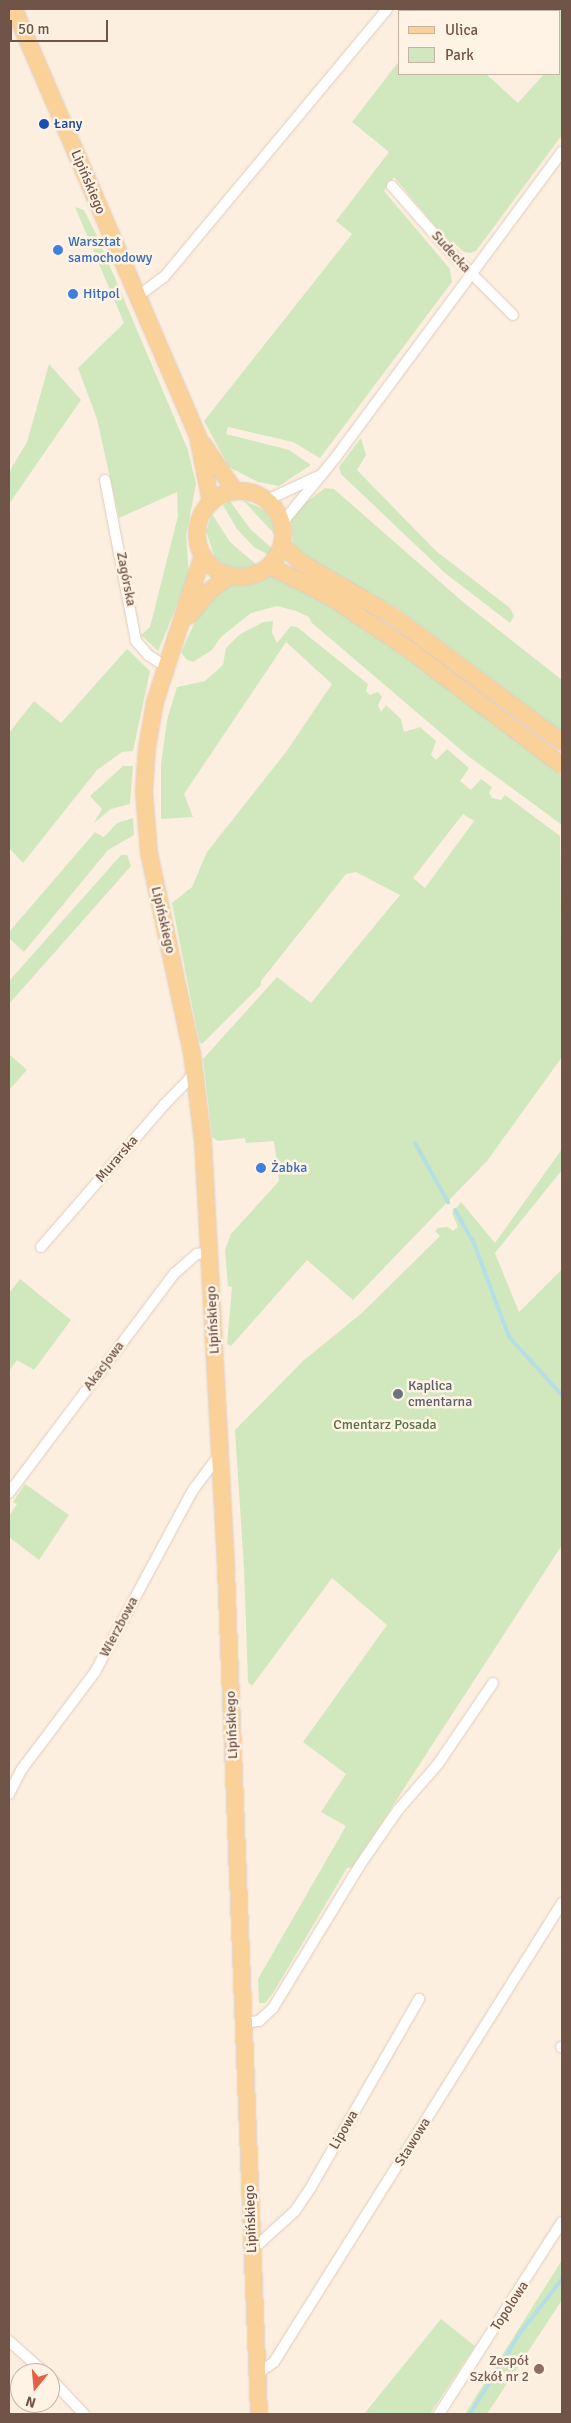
<!DOCTYPE html>
<html>
<head>
<meta charset="utf-8">
<style>
	body { margin:0 }
	#map { position:relative; width:571px; height:2423px; overflow:hidden; background:#fcefdf; font-family:Signika,sans-serif }
	div>[style] { position:absolute }
	[style*='--x'] { left:calc(var(--x)*1px); top:calc(var(--y)*1px); width:calc(var(--w)*1px); rotate:calc(var(--a)*1deg) }
	.green>* { inset:0; background:#d1e8be }
	.stream>* { height:4px; margin:-2px; padding:0 2px; transform-origin:2px; border-radius:2px; background:#b5dfe4 }
	.roads { filter:drop-shadow(0 0 1px #dfcbbc) drop-shadow(0 0 1px #dfcbbc) }
	.street>* { height:10px; margin:-5px; padding:0 5px; transform-origin:5px; border-radius:5px; background:#fff }
	.primary>* { height:16px; margin:-8px; padding:0 8px; transform-origin:8px; border-radius:8px; background:#fad198 }
	.primary>.ring { margin:-8px; padding:0; box-sizing:content-box; background:none; border:16px solid #fad198; border-radius:50% }
	.dots>* { width:14px; height:14px; translate:-50% -50%; box-sizing:border-box; border:2px solid #fff3e5; border-radius:50% }
	span { translate:-50% -50%; white-space:nowrap; text-align:center; line-height:1.15; -webkit-text-stroke:5px #fff3e5; paint-order:stroke }
	.transit-label { font-size:14px; color:#164399 }
	.left { translate:0 -50%; text-align:left }
	.street-label { font-size:14px; color:#715448 }
	.shop-label { font-size:14px; color:#366cbe }
	.worship-label { font-size:14px; color:#5b616d }
	.park-label { font-size:14px; color:#537740 }
	.education-label { font-size:14px; color:#785e54 }
	.right { translate:-100% -50%; text-align:right }
	.frame { position:absolute; inset:0; border:10px solid #715448; pointer-events:none }
	.legend { position:absolute; left:398px; top:10px; width:162px; height:65px; box-sizing:border-box; background:#fff3e5; border:1px solid #c6b3a6; margin:0; padding:6px 9px; list-style:none; font-size:15px; color:#715448 }
	.legend li { display:flex; align-items:center; gap:10px; height:25px }
	.legend b { width:25px; border:1px solid #c6b3a6 }
	.north { position:absolute; left:10px; top:2363px; width:50px; height:50px; box-sizing:border-box; background:#fff3e5; border:1px solid #c6b3a6; border-radius:50%; rotate:197deg; font-size:14px; font-weight:700; line-height:20px; text-align:center; color:#715448 }
	.north::after { content:''; display:block; margin:auto; width:18px; height:22px; background:#e56145; clip-path:polygon(50% 0,100% 100%,50% 72%,0 100%) }
	.scale { position:absolute; left:10px; top:20px; width:98px; height:22px; box-sizing:border-box; border:2px solid #715448; border-top:0; padding-left:6px; font-size:15px; line-height:18px; white-space:nowrap; color:#715448; -webkit-text-stroke:4px #fff3e5; paint-order:stroke }
</style>
</head>
<body>
<div id="map">
	<div class="green">
		<div style="clip-path:polygon(421px 9px,562px 9px,562px 135px,476px 251px,470px 253px,464px 252px,453px 242px,451px 245px,394px 177px,384px 191px,450px 269px,452px 282px,320px 458px,293px 442px,228px 427px,226px 434px,289px 450px,311px 465px,279px 486px,258px 482px,229px 467px,204px 421px,352px 234px,336px 221px,389px 152px,352px 122px,400px 60px,400px 74px,486px 74px,518px 103px,544px 74px,560px 74px,560px 11px)"></div>
		<div style="clip-path:polygon(75px 207px,84px 210px,97px 236px,188px 450px,196px 484px,186px 536px,189px 576px,158px 651px,141px 635px,150px 627px,178px 516px,177px 492px,119px 518px,97px 419px,78px 368px,124px 323px)"></div>
		<div style="clip-path:polygon(49px 364px,81px 400px,9px 504px,9px 472px,27px 442px)"></div>
		<div style="clip-path:polygon(361px 438px,366px 455px,357px 470px,436px 551px,510px 608px,514px 616px,510px 623px,445px 573px,341px 474px,339px 467px)"></div>
		<div style="clip-path:polygon(325px 488px,334px 489px,463px 602px,562px 680px,562px 732px,397px 608px,307px 560px,293px 546px,291px 520px,304px 504px)"></div>
		<div style="clip-path:polygon(243px 500px,265px 510px,274px 524px,276px 536px)"></div>
		<div style="clip-path:polygon(230px 501px,251px 530px,273px 549px,268px 555px,254px 547px,237px 529px,223px 505px)"></div>
		<div style="clip-path:polygon(212px 514px,230px 542px,257px 565px,241px 569px,226px 566px,215px 558px,206px 531px)"></div>
		<div style="clip-path:polygon(270px 575px,284px 576px,374px 635px,467px 701px,562px 776px,562px 825px,468px 756px,312px 623px,309px 617px,296px 611px,277px 606px,251px 613px,221px 637px,212px 650px,193px 662px,186px 659px,181px 652px,201px 609px,229px 584px,252px 582px)"></div>
		<div style="clip-path:polygon(evenodd,273px 621px,272px 633px,277px 643px,291px 626px,297px 627px,368px 684px,366px 691px,370px 695px,378px 692px,382px 697px,378px 705px,381px 712px,386px 705px,401px 719px,404px 732px,420px 727px,436px 741px,431px 755px,436px 760px,447px 749px,469px 768px,460px 781px,471px 790px,481px 779px,492px 787px,489px 793px,492px 798px,501px 800px,505px 795px,560px 836px,562px 1057px,487px 1161px,353px 1300px,307px 1260px,231px 1346px,227px 1344px,232px 1287px,228px 1286px,225px 1250px,231px 1234px,279px 1181px,274px 1141px,246px 1143px,245px 1138px,218px 1141px,212px 1137px,203px 1059px,277px 977px,311px 1003px,400px 895px,356px 872px,346px 874px,261px 981px,261px 985px,202px 1044px,199px 1041px,172px 903px,192px 887px,207px 852px,286px 752px,332px 684px,286px 642px,184px 794px,193px 817px,161px 819px,161px 765px,167px 720px,177px 687px,205px 681px,223px 665px,226px 648px,239px 635px,263px 622px,273px 621px,463px 814px,474px 821px,425px 888px,413px 878px,463px 814px)"></div>
		<div style="clip-path:polygon(127px 649px,150px 671px,133px 751px,122px 752px,97px 770px,23px 863px,9px 848px,9px 733px,34px 701px,61px 723px)"></div>
		<div style="clip-path:polygon(123px 766px,133px 766px,130px 804px,111px 809px,94px 823px,102px 809px,90px 796px)"></div>
		<div style="clip-path:polygon(133px 818px,134px 835px,108px 850px,24px 952px,9px 938px,9px 932px,95px 832px,104px 837px,117px 823px)"></div>
		<div style="clip-path:polygon(121px 855px,127px 855px,131px 866px,9px 1004px,9px 981px)"></div>
		<div style="clip-path:polygon(9px 1054px,27px 1070px,9px 1090px)"></div>
		<div style="clip-path:polygon(562px 1149px,562px 1170px,495px 1253px,519px 1312px,562px 1269px,562px 1545px,353px 1867px,347px 1868px,273px 1993px,265px 2003px,259px 2003px,258px 1979px,346px 1826px,321px 1812px,346px 1774px,303px 1742px,387px 1625px,332px 1578px,252px 1686px,248px 1682px,244px 1568px,235px 1430px,303px 1361px,363px 1312px,440px 1236px,435px 1231px,438px 1228px,448px 1227px,453px 1231px,458px 1227px,452px 1213px,461px 1202px,495px 1243px)"></div>
		<div style="clip-path:polygon(20px 1279px,71px 1320px,34px 1370px,17px 1360px,9px 1371px,9px 1293px)"></div>
		<div style="clip-path:polygon(25px 1484px,69px 1515px,39px 1560px,9px 1537px,9px 1516px,17px 1504px,13px 1502px)"></div>
		<div style="clip-path:polygon(562px 2260px,562px 2300px,487px 2414px,465px 2414px)"></div>
		<div style="clip-path:polygon(441px 2319px,475px 2346px,430px 2414px,364px 2414px)"></div>
	</div>
	<div class="stream">
		<div style="--x:415;--y:1143;--w:68;--a:60.8"></div>
		<div style="--x:455;--y:1210;--w:36;--a:60"></div>
		<div style="--x:473;--y:1241;--w:103;--a:69.4"></div>
		<div style="--x:509;--y:1337;--w:79;--a:47.6"></div>
		<div style="--x:470;--y:2414;--w:95;--a:-58.3"></div>
		<div style="--x:520;--y:2333;--w:68;--a:-52.1"></div>
	</div>
	<div class="roads">
		<div class="street">
			<div style="--x:392;--y:186;--w:88;--a:48.7"></div>
			<div style="--x:450;--y:252;--w:89;--a:45"></div>
			<div style="--x:137;--y:297;--w:34;--a:-37"></div>
			<div style="--x:164;--y:277;--w:349;--a:-50.2"></div>
			<div style="--x:105;--y:480;--w:164;--a:79.1"></div>
			<div style="--x:136;--y:641;--w:18;--a:49"></div>
			<div style="--x:148;--y:655;--w:20;--a:33"></div>
			<div style="--x:267;--y:500;--w:57;--a:-24.8"></div>
			<div style="--x:282;--y:523;--w:85;--a:-50.7"></div>
			<div style="--x:336;--y:457;--w:380;--a:-53.5"></div>
			<div style="--x:41;--y:1247;--w:188;--a:-49.1"></div>
			<div style="--x:164;--y:1105;--w:36;--a:-46"></div>
			<div style="--x:189;--y:1079;--w:7;--a:-8"></div>
			<div style="--x:9;--y:1493;--w:276;--a:-53"></div>
			<div style="--x:175;--y:1273;--w:29;--a:-41"></div>
			<div style="--x:197;--y:1254;--w:12;--a:-9"></div>
			<div style="--x:9;--y:1794;--w:28;--a:-63"></div>
			<div style="--x:22;--y:1769;--w:121;--a:-53"></div>
			<div style="--x:95;--y:1672;--w:207;--a:-61.7"></div>
			<div style="--x:193;--y:1490;--w:45;--a:-53.1"></div>
			<div style="--x:244;--y:2023;--w:15;--a:-8"></div>
			<div style="--x:259;--y:2021;--w:19;--a:-43"></div>
			<div style="--x:273;--y:2008;--w:167;--a:-58.7"></div>
			<div style="--x:360;--y:1865;--w:67;--a:-55.4"></div>
			<div style="--x:398;--y:1810;--w:61;--a:-49"></div>
			<div style="--x:438;--y:1764;--w:98;--a:-55.8"></div>
			<div style="--x:561;--y:2047;--w:1;--a:45"></div>
			<div style="--x:252;--y:2250;--w:58;--a:-42.2"></div>
			<div style="--x:295;--y:2211;--w:29;--a:-56"></div>
			<div style="--x:311;--y:2187;--w:217;--a:-60.1"></div>
			<div style="--x:9;--y:2341;--w:48;--a:41.6"></div>
			<div style="--x:257;--y:2374;--w:21;--a:-35"></div>
			<div style="--x:274;--y:2362;--w:19;--a:-58"></div>
			<div style="--x:284;--y:2346;--w:523;--a:-57.89"></div>
			<div style="--x:50;--y:2378;--w:50;--a:46.6"></div>
			<div style="--x:439;--y:2414;--w:228;--a:-57.4"></div>
		</div>
		<div class="primary">
			<div style="--x:14;--y:9;--w:466;--a:66.7"></div>
			<div style="--x:198;--y:437;--w:67;--a:78.9"></div>
			<div style="--x:203;--y:444;--w:57;--a:55.8"></div>
			<div class="ring" style="left:197px;top:491px;width:70px;height:70px"></div>
			<div style="--x:282;--y:545;--w:25;--a:43"></div>
			<div style="--x:300;--y:562;--w:109;--a:30.3"></div>
			<div style="--x:394;--y:617;--w:209;--a:36.7"></div>
			<div style="--x:203;--y:555;--w:155;--a:108.1"></div>
			<div style="--x:155;--y:702;--w:47;--a:99.9"></div>
			<div style="--x:147;--y:748;--w:43;--a:94"></div>
			<div style="--x:144;--y:791;--w:62;--a:85.4"></div>
			<div style="--x:149;--y:853;--w:205;--a:77.9"></div>
			<div style="--x:192;--y:1053;--w:89;--a:82.9"></div>
			<div style="--x:203;--y:1141;--w:430;--a:86.9"></div>
			<div style="--x:226;--y:1570;--w:845;--a:87.76"></div>
			<div style="--x:270;--y:566;--w:68;--a:26.9"></div>
			<div style="--x:331;--y:597;--w:97;--a:34"></div>
			<div style="--x:411;--y:651;--w:189;--a:37.1"></div>
			<div style="--x:189;--y:616;--w:33;--a:-51"></div>
			<div style="--x:210;--y:590;--w:24;--a:-36"></div>
		</div>
	</div>
	<div class="dots">
		<div style="left:44px;top:124px;background:#1a4fb4"></div>
		<div style="left:58px;top:250px;background:#3f7fe0"></div>
		<div style="left:73px;top:294px;background:#3f7fe0"></div>
		<div style="left:261px;top:1168px;background:#3f7fe0"></div>
		<div style="left:398px;top:1394px;background:#6b7280"></div>
		<div style="left:539px;top:2369px;background:#8d6e63"></div>
	</div>
	<div class="transit-label">
		<span class="left" style="left:54px;top:124px">Łany</span>
	</div>
	<div class="street-label">
		<span style="left:88px;top:182px;rotate:67deg">Lipińskiego</span>
		<span style="left:451px;top:252px;rotate:48deg">Sudecka</span>
		<span style="left:126px;top:579px;rotate:79deg">Zagórska</span>
		<span style="left:163px;top:920px;rotate:77deg">Lipińskiego</span>
		<span style="left:117px;top:1159px;rotate:-49deg">Murarska</span>
		<span style="left:213px;top:1320px;rotate:-93deg">Lipińskiego</span>
		<span style="left:104px;top:1366px;rotate:-53deg">Akacjowa</span>
		<span style="left:119px;top:1627px;rotate:-62deg">Wierzbowa</span>
		<span style="left:232px;top:1725px;rotate:-92deg">Lipińskiego</span>
		<span style="left:344px;top:2130px;rotate:-60deg">Lipowa</span>
		<span style="left:413px;top:2142px;rotate:-58deg">Stawowa</span>
		<span style="left:251px;top:2219px;rotate:-92deg">Lipińskiego</span>
		<span style="left:510px;top:2306px;rotate:-57deg">Topolowa</span>
	</div>
	<div class="shop-label">
		<span class="left" style="left:68px;top:250px">Warsztat<br>samochodowy</span>
		<span class="left" style="left:83px;top:294px">Hitpol</span>
		<span class="left" style="left:271px;top:1168px">Żabka</span>
	</div>
	<div class="worship-label">
		<span class="left" style="left:408px;top:1394px">Kaplica<br>cmentarna</span>
	</div>
	<div class="park-label">
		<span style="left:385px;top:1425px">Cmentarz Posada</span>
	</div>
	<div class="education-label">
		<span class="right" style="left:529px;top:2369px">Zespół<br>Szkół nr 2</span>
	</div>
	<div class="frame"></div>
	<ul class="legend">
	<li><b style="height:6px;background:#fad198"></b>Ulica</li>
	<li><b style="height:14px;background:#d1e8be"></b>Park</li>
	</ul>
	<div class="north">N</div>
	<div class="scale">50 m</div>
</div>
</body>
</html>
